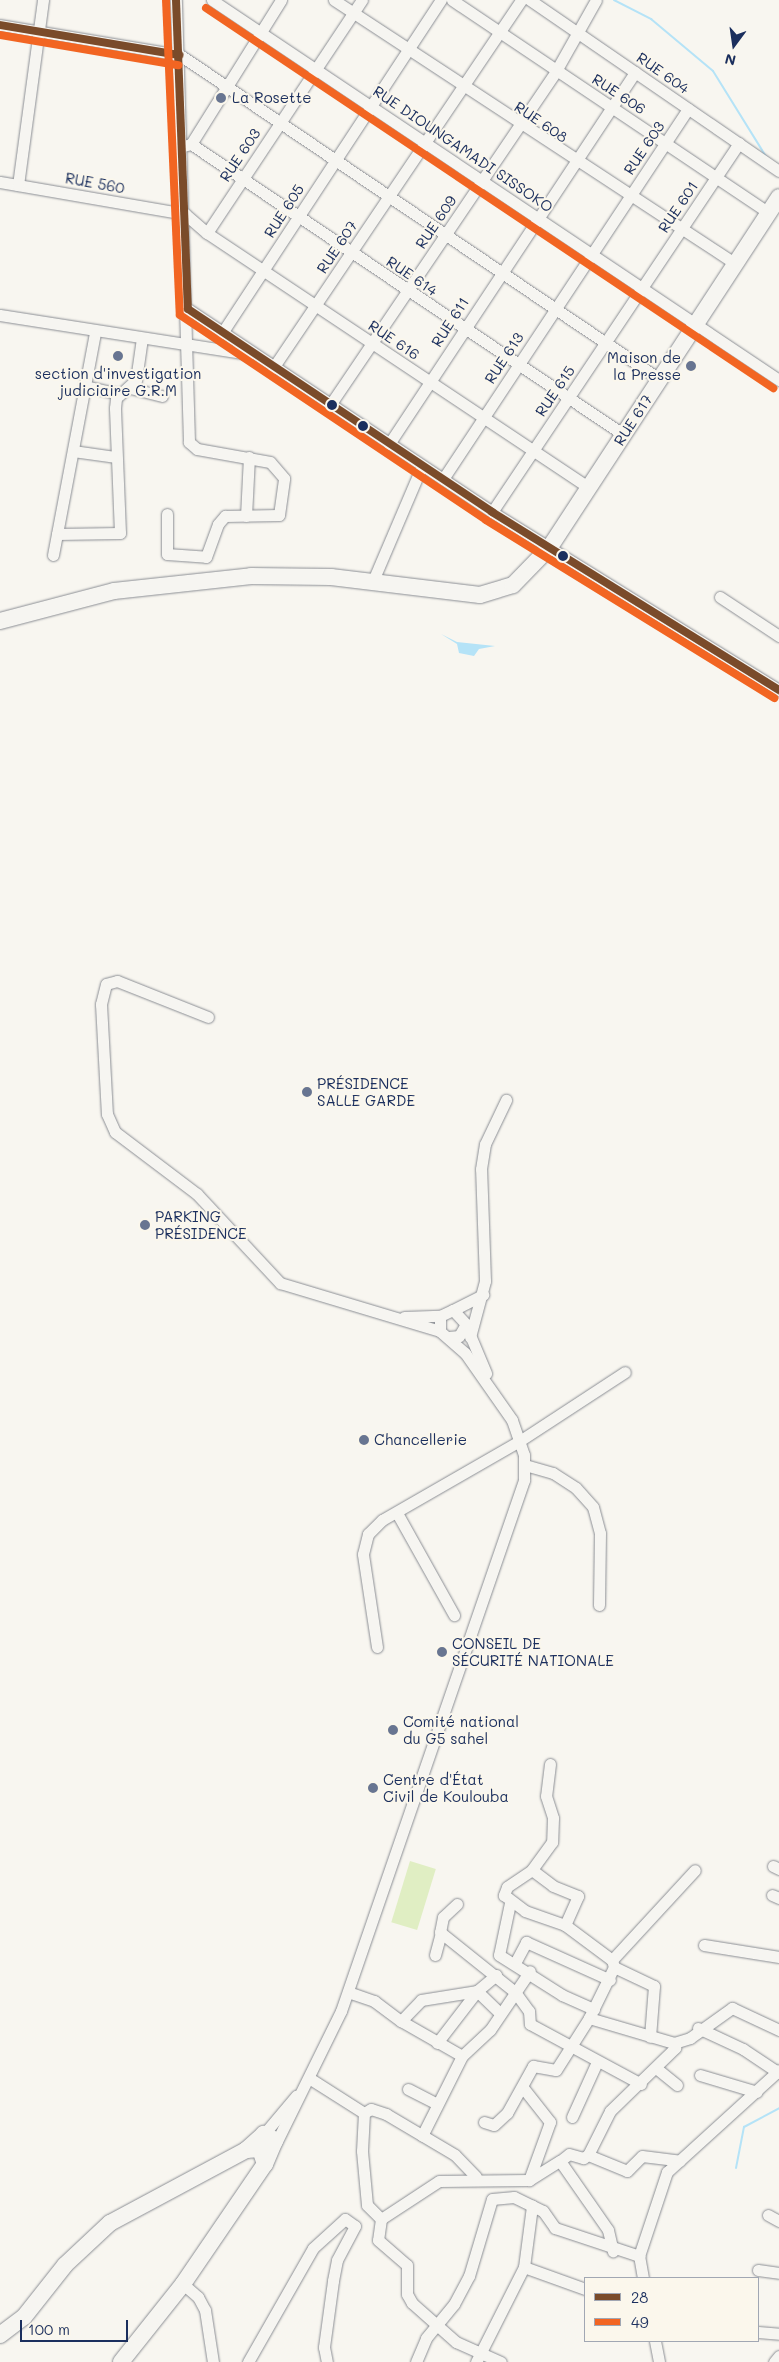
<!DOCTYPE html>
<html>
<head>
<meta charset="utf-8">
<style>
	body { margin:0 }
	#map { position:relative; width:779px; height:2362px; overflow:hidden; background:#f8f6f0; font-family:Mali,sans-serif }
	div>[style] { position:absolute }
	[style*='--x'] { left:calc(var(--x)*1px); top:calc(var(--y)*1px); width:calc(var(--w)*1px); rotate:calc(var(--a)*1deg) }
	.green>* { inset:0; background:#e0eec3; transform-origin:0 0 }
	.water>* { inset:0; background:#b5e3f7 }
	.stream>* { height:2px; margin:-1px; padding:0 1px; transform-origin:1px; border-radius:1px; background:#b5e3f7 }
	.roads { filter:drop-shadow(0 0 1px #8b8e94) drop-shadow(0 0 1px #8b8e94) }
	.minor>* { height:11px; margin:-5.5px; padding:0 5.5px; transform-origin:5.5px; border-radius:5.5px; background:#f6f5f1 }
	.highway>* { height:16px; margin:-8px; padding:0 8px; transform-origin:8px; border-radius:8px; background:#f6f5f1 }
	.bus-1>* { height:8px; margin:-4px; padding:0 4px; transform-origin:4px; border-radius:4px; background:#7a4b2a }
	.bus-2>* { height:8px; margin:-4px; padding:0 4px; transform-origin:4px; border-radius:4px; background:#f26522 }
	.dots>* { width:14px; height:14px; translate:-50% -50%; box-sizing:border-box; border:2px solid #fbf7ec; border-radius:50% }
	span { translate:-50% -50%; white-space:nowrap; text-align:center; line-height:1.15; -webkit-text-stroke:4px #fbf7ec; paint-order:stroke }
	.street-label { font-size:15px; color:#1b2f5e }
	.poi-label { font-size:15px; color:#1b2f5e }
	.left { translate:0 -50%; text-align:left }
	.right { translate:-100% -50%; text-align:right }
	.legend { position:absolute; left:584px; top:2277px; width:175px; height:65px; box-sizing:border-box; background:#fbf7ec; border:1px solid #a1a7b3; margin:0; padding:6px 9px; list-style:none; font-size:15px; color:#1b2f5e }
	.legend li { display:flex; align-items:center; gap:10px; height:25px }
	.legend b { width:25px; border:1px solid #a1a7b3 }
	.north { position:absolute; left:709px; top:20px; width:50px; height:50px; -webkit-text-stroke:4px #fbf7ec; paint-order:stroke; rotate:194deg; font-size:14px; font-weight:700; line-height:20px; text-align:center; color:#1b2f5e }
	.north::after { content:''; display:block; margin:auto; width:18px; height:22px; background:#1b2f5e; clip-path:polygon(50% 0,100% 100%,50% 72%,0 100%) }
	.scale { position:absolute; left:20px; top:2320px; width:108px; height:22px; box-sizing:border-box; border:2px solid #1b2f5e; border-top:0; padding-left:6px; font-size:15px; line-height:18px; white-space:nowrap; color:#1b2f5e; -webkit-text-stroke:4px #fbf7ec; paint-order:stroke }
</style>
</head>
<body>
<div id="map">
	<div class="green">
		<div style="left:410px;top:1861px;width:27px;height:64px;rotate:17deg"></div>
	</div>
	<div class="water">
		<div style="clip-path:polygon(441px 634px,457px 642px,495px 646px,479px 649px,474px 656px,459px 653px,457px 644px)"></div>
	</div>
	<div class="stream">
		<div style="--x:614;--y:0;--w:42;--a:27.2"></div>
		<div style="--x:651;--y:19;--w:81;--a:40"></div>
		<div style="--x:713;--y:71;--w:102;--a:58.2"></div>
		<div style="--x:736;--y:2168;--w:42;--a:-79"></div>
		<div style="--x:744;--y:2127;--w:40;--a:-28"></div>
	</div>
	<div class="roads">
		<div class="minor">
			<div style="--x:212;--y:0;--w:683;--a:33.83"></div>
			<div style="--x:334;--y:0;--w:481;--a:33.3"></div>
			<div style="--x:452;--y:0;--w:382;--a:33.9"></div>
			<div style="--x:530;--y:0;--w:302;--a:34.5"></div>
			<div style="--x:0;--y:25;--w:182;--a:9.5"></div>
			<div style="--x:180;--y:55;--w:578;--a:34.07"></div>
			<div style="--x:191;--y:144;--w:170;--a:-58"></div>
			<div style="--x:183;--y:146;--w:8;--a:-14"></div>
			<div style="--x:191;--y:144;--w:522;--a:33.9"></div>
			<div style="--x:0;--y:182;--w:188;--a:9.8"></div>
			<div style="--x:185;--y:214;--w:29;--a:41"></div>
			<div style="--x:207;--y:233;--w:459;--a:33.7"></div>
			<div style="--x:18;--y:185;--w:187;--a:-82.3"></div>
			<div style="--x:207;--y:233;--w:280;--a:-56.4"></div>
			<div style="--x:188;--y:309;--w:366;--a:33.7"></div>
			<div style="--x:492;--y:512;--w:338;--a:31.8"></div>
			<div style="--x:0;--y:315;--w:252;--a:8.9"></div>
			<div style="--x:222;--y:333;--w:399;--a:-56.7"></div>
			<div style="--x:273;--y:368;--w:444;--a:-56"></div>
			<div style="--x:85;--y:386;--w:36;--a:13"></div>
			<div style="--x:130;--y:388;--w:33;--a:14"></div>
			<div style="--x:330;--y:405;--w:403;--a:-55.9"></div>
			<div style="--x:556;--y:71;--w:81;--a:-60.6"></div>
			<div style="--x:389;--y:444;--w:446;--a:-56.5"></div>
			<div style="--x:73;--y:451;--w:42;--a:8.1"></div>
			<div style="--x:443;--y:479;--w:444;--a:-56.5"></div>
			<div style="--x:492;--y:512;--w:444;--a:-56.2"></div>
			<div style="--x:167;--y:514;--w:40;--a:90"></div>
			<div style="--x:167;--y:554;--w:39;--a:4"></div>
			<div style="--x:206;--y:557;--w:35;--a:-70"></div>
			<div style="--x:218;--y:524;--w:11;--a:-49"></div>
			<div style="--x:225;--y:516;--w:54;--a:-1.1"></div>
			<div style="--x:279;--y:515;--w:37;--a:-82"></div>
			<div style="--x:284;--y:478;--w:21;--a:-131"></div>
			<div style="--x:270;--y:462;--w:74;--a:-169.9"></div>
			<div style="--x:197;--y:449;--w:11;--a:-139"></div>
			<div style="--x:189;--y:442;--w:442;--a:-91.7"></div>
			<div style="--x:246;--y:516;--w:59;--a:-87.1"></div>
			<div style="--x:57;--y:534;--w:63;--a:-0.9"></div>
			<div style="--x:120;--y:533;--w:125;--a:-92.3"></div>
			<div style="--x:115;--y:408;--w:10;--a:-84"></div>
			<div style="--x:116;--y:398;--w:27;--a:-42"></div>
			<div style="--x:136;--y:380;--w:42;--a:-81.9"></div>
			<div style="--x:53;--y:555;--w:227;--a:-79.3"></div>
			<div style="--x:372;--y:583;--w:127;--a:-66.9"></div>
			<div style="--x:720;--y:597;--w:71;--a:33.5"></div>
			<div style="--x:208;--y:1017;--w:98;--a:-158.4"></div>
			<div style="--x:117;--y:981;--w:11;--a:165"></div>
			<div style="--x:106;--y:984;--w:21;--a:104"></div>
			<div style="--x:101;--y:1004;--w:110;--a:86.9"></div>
			<div style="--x:107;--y:1114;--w:20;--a:66"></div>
			<div style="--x:115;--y:1132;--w:103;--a:37.1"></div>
			<div style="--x:197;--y:1194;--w:122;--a:47"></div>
			<div style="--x:280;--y:1283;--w:167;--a:16.7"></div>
			<div style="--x:453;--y:1310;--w:34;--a:-27"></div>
			<div style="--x:404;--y:1317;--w:36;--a:-2"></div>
			<div style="--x:468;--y:1330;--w:47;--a:67.3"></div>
			<div style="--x:470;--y:1337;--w:58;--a:-75"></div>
			<div style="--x:485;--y:1281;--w:112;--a:-92"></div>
			<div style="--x:481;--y:1169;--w:25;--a:-81"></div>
			<div style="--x:485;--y:1144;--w:49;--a:-64.5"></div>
			<div style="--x:525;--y:1465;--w:29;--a:16"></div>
			<div style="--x:553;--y:1473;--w:27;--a:33"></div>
			<div style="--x:576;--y:1488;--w:25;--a:48"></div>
			<div style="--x:593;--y:1507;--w:27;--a:75"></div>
			<div style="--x:600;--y:1533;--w:72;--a:90.8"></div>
			<div style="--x:397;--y:1513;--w:117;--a:60.8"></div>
			<div style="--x:377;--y:1647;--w:94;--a:-98.6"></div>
			<div style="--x:363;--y:1554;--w:21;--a:-76"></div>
			<div style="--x:368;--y:1534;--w:20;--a:-45"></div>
			<div style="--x:382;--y:1520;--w:160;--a:-29.9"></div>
			<div style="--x:521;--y:1440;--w:124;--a:-33.2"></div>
			<div style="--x:550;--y:1764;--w:32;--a:97"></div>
			<div style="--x:546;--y:1796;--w:23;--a:72"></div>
			<div style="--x:553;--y:1818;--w:24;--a:92"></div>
			<div style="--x:552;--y:1842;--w:34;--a:126"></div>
			<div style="--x:532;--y:1870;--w:30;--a:146"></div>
			<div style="--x:507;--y:1887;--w:9;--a:111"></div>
			<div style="--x:504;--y:1895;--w:26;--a:37"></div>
			<div style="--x:525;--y:1911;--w:42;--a:19.3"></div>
			<div style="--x:565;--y:1925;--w:59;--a:36.7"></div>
			<div style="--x:612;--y:1960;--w:7;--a:74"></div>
			<div style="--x:614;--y:1967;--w:44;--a:25.4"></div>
			<div style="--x:654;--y:1986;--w:51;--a:94.5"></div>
			<div style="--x:773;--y:1866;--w:7;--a:27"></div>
			<div style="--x:532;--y:1870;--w:26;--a:37"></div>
			<div style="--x:553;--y:1886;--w:27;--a:22"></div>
			<div style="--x:578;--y:1896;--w:32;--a:114"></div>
			<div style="--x:772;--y:1895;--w:8;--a:23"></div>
			<div style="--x:510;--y:1903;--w:53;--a:101.9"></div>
			<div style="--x:499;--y:1955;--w:75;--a:32.4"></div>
			<div style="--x:562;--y:1995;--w:35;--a:24"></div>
			<div style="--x:457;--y:1904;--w:19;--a:137"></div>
			<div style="--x:443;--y:1917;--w:15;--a:101"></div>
			<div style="--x:440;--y:1932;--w:96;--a:38.7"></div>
			<div style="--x:515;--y:1992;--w:24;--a:54"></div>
			<div style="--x:529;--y:2011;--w:13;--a:86"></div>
			<div style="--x:530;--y:2024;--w:126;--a:28.4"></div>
			<div style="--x:704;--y:1945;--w:76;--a:9.1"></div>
			<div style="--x:435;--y:1955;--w:23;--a:-75"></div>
			<div style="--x:612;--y:1960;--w:122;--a:-47.3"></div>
			<div style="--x:515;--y:1963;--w:24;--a:-62"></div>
			<div style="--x:526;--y:1942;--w:92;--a:24.3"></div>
			<div style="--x:348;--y:1992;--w:28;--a:19"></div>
			<div style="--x:374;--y:2001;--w:34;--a:37"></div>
			<div style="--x:401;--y:2021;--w:29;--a:-46"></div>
			<div style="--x:421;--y:2000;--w:57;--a:-9.1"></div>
			<div style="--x:477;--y:1991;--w:25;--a:-40"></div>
			<div style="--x:589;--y:2018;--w:89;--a:16.4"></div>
			<div style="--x:674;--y:2043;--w:17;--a:-17"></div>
			<div style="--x:690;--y:2038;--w:52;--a:-35.5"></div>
			<div style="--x:732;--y:2008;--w:52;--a:25.1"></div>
			<div style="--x:401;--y:2021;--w:70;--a:29.8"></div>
			<div style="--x:462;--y:2056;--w:89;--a:116.6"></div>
			<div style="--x:698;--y:2028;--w:50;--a:25"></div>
			<div style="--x:743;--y:2049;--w:43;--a:33.7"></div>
			<div style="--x:437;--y:2043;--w:66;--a:-52.4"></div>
			<div style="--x:477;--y:1991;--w:32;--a:44"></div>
			<div style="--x:462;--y:2056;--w:38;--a:-43"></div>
			<div style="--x:490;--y:2030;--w:71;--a:-55.9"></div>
			<div style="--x:656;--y:2068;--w:27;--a:39"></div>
			<div style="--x:700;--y:2075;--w:59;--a:16.6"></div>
			<div style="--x:309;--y:2078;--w:65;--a:32.5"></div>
			<div style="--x:364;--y:2113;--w:38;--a:93"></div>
			<div style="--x:362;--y:2151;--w:54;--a:84.7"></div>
			<div style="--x:367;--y:2205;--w:20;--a:45"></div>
			<div style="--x:381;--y:2219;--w:21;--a:98"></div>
			<div style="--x:378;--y:2240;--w:38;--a:41"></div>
			<div style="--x:407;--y:2265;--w:29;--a:90"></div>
			<div style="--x:407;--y:2294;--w:10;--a:61"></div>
			<div style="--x:412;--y:2303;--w:59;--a:41.6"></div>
			<div style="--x:456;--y:2342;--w:49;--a:24"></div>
			<div style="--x:408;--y:2089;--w:31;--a:27"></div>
			<div style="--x:524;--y:2089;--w:42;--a:51.8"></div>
			<div style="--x:550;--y:2122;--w:62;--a:109.9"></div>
			<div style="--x:364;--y:2113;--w:8;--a:-30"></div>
			<div style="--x:371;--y:2109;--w:16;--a:18"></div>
			<div style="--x:386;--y:2114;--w:80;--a:30.7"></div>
			<div style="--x:455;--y:2155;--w:30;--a:46"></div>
			<div style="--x:572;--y:2117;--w:60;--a:-65.6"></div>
			<div style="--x:484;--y:2122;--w:10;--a:17"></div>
			<div style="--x:494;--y:2125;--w:18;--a:-43"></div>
			<div style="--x:507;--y:2113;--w:54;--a:-61"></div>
			<div style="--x:533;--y:2066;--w:23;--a:10"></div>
			<div style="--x:556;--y:2070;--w:62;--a:-57.6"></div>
			<div style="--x:589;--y:2018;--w:57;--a:-63.9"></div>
			<div style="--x:264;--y:2134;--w:50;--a:-49.9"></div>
			<div style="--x:276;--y:2143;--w:147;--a:-63.8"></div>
			<div style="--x:341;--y:2011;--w:562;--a:-70.98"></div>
			<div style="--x:524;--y:1480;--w:25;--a:-90"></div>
			<div style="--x:524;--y:1455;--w:37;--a:-109"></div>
			<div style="--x:512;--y:1420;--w:82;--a:-125"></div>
			<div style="--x:465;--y:1353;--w:33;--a:-139"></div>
			<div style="--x:440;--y:1331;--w:15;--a:-90"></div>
			<div style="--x:440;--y:1316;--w:14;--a:-25"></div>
			<div style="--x:453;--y:1310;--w:19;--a:47"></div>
			<div style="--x:466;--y:1324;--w:14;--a:120"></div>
			<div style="--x:459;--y:1336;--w:10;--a:174"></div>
			<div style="--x:588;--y:2155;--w:42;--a:22.3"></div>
			<div style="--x:627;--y:2171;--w:21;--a:-45"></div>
			<div style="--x:642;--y:2156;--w:38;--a:7"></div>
			<div style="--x:560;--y:2161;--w:11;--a:-38"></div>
			<div style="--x:569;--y:2154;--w:15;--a:16"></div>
			<div style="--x:583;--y:2158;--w:6;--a:-31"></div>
			<div style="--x:588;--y:2155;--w:49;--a:-63.4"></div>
			<div style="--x:610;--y:2111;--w:91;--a:-44.1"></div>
			<div style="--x:675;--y:2048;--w:5;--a:-101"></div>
			<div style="--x:768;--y:2215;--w:13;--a:29"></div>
			<div style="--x:381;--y:2219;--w:69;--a:-33.2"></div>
			<div style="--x:439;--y:2181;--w:90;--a:-0.6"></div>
			<div style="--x:529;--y:2180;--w:36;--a:-32"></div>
			<div style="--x:560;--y:2161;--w:84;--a:55.2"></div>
			<div style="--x:608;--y:2230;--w:22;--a:77"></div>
			<div style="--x:524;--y:2267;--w:65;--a:19.8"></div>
			<div style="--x:758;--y:2270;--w:21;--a:8"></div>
			<div style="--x:643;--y:2278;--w:22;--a:-100"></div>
			<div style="--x:639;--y:2256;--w:89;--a:-71.6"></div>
			<div style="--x:667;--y:2172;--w:151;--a:-42.3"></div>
			<div style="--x:183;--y:2284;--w:20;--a:41"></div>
			<div style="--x:198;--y:2297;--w:15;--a:62"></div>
			<div style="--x:205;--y:2310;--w:53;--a:81.3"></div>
			<div style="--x:758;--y:2332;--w:21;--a:5"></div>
			<div style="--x:655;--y:2341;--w:21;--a:79"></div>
			<div style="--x:248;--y:2362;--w:131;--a:-60.3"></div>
			<div style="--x:313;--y:2248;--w:43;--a:-42.2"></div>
			<div style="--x:345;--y:2219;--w:12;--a:35"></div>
			<div style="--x:355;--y:2226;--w:38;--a:118"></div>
			<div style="--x:337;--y:2260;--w:21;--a:101"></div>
			<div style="--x:333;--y:2281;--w:67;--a:97.8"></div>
			<div style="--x:324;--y:2347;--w:15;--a:79"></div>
			<div style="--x:416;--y:2362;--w:26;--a:-67"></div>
			<div style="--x:426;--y:2338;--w:44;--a:-50.5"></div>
			<div style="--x:454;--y:2304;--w:32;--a:-62"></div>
			<div style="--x:469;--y:2276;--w:80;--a:-73.4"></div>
			<div style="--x:492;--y:2199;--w:22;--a:-5"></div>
			<div style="--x:514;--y:2197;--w:32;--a:26"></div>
			<div style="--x:543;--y:2211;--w:21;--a:55"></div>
			<div style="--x:555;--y:2228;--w:89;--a:18.4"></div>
			<div style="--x:476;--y:2362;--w:106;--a:-63.2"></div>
			<div style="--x:524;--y:2267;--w:62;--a:-82.5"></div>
			<div style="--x:774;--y:2362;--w:8;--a:-50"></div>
		</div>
		<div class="highway">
			<div style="--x:0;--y:621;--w:118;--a:-14.7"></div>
			<div style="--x:114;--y:591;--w:138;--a:-6.2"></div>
			<div style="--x:251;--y:576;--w:80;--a:0.7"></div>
			<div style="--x:331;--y:577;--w:150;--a:6.9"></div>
			<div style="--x:480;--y:595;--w:34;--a:-17"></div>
			<div style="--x:513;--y:585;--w:53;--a:-45.8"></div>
			<div style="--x:550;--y:547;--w:418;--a:-56.8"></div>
			<div style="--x:0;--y:2335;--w:30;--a:-37"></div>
			<div style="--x:24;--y:2317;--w:66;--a:-51.7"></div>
			<div style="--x:65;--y:2265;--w:62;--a:-43"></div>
			<div style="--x:110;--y:2223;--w:154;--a:-28.2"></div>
			<div style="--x:246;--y:2150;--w:14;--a:-4"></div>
			<div style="--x:260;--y:2149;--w:16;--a:72"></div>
			<div style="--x:121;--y:2362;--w:100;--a:-51.5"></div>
			<div style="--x:183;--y:2284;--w:145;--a:-55.7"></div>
			<div style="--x:265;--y:2164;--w:26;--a:-67"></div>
			<div style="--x:275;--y:2140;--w:13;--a:-151"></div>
			<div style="--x:264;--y:2134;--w:24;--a:138"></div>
		</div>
	</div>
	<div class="bus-1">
		<div style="--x:176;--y:0;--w:309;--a:87.8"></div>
		<div style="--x:0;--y:25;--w:182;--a:9.5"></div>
		<div style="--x:188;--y:309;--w:366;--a:33.7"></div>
		<div style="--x:492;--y:512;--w:338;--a:31.8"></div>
	</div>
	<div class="bus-2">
		<div style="--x:166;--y:0;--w:315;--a:87.5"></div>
		<div style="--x:180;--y:315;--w:368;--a:33.8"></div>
		<div style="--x:486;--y:520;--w:339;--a:31.7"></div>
		<div style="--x:206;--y:8;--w:683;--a:33.83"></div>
		<div style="--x:0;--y:35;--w:181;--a:9.6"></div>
	</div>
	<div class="dots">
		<div style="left:221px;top:98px;background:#687591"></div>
		<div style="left:118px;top:356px;background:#687591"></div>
		<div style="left:691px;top:366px;background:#687591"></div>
		<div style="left:332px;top:405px;background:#1b2f5e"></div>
		<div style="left:363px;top:426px;background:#1b2f5e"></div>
		<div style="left:563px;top:556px;background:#1b2f5e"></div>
		<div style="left:307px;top:1092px;background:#687591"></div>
		<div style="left:145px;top:1225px;background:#687591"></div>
		<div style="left:364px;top:1440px;background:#687591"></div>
		<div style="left:442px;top:1652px;background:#687591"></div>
		<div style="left:393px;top:1730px;background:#687591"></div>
		<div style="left:373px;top:1788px;background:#687591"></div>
	</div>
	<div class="street-label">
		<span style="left:663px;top:73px;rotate:35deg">RUE 604</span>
		<span style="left:619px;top:94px;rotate:33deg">RUE 606</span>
		<span style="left:541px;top:122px;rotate:34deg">RUE 608</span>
		<span style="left:644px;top:148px;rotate:-56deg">RUE 603</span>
		<span style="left:463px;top:149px;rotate:34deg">RUE DIOUNGAMADI SISSOKO</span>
		<span style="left:240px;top:155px;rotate:-56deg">RUE 603</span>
		<span style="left:95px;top:183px;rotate:10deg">RUE 560</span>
		<span style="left:678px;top:207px;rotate:-56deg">RUE 601</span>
		<span style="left:284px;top:211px;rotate:-57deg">RUE 605</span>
		<span style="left:436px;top:222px;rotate:-56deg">RUE 609</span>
		<span style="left:337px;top:247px;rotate:-56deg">RUE 607</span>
		<span style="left:412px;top:276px;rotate:34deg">RUE 614</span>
		<span style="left:450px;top:322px;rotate:-57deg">RUE 611</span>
		<span style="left:394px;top:340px;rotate:34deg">RUE 616</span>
		<span style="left:504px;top:358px;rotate:-57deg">RUE 613</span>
		<span style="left:555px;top:391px;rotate:-56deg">RUE 615</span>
		<span style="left:633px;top:420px;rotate:-57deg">RUE 617</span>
	</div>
	<div class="poi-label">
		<span class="left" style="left:232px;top:98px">La Rosette</span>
		<span class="right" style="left:681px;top:366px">Maison de<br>la Presse</span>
		<span style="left:118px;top:382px">section d'investigation<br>judiciaire G.R.M</span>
		<span class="left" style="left:317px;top:1092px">PRÉSIDENCE<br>SALLE GARDE</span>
		<span class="left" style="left:155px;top:1225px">PARKING<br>PRÉSIDENCE</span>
		<span class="left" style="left:374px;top:1440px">Chancellerie</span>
		<span class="left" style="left:452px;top:1652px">CONSEIL DE<br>SÉCURITÉ NATIONALE</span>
		<span class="left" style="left:403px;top:1730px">Comité national<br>du G5 sahel</span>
		<span class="left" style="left:383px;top:1788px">Centre d'État<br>Civil de Koulouba</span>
	</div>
	<ul class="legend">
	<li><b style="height:6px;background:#7a4b2a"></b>28</li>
	<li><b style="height:6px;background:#f26522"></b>49</li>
	</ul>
	<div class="north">N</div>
	<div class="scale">100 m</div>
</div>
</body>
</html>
